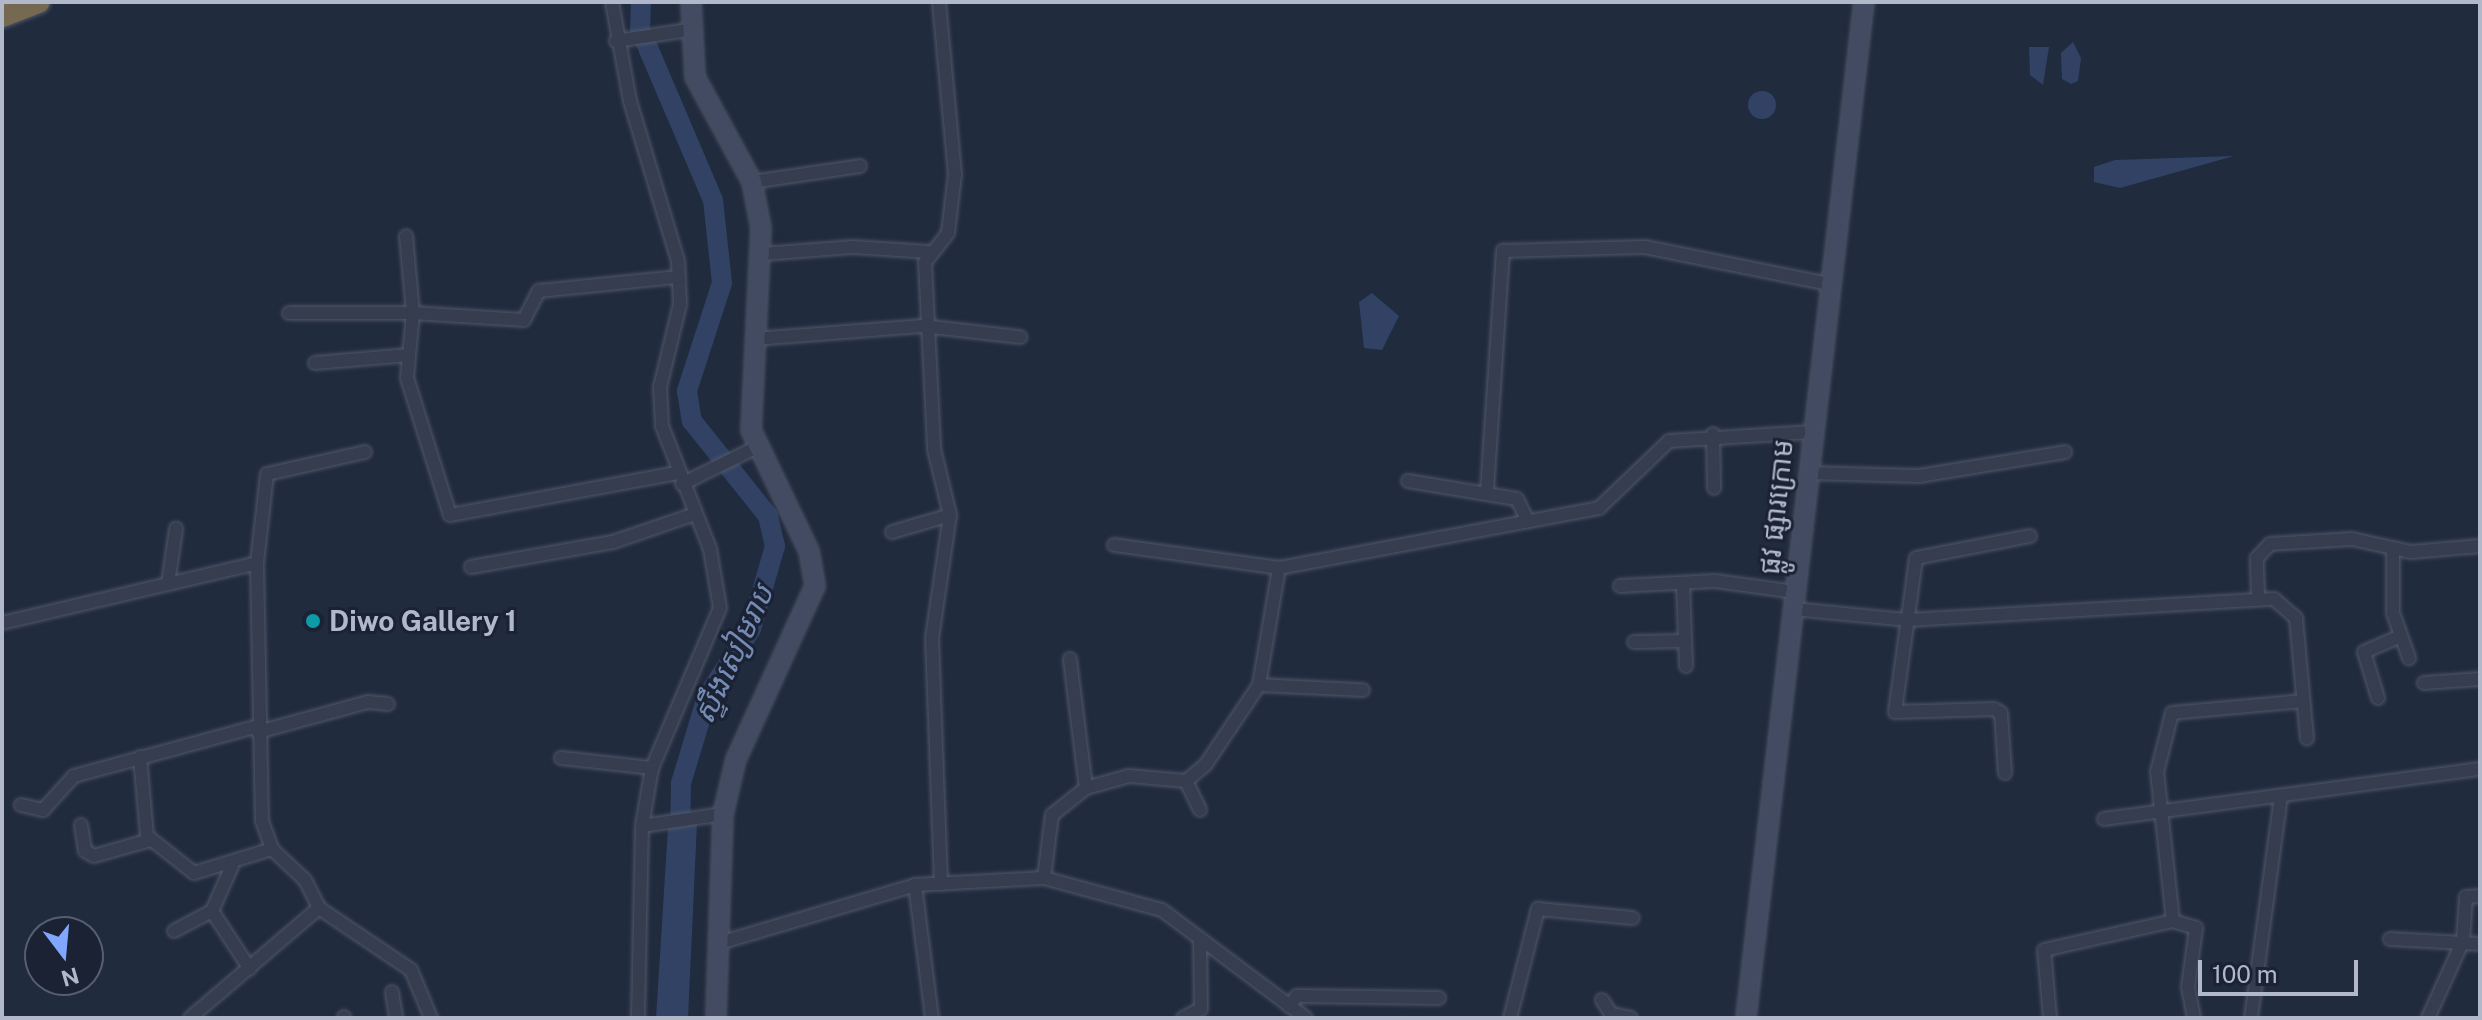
<!DOCTYPE html>
<html>
<head>
<meta charset="utf-8">
<style>
	body { margin:0 }
	#map { position:relative; width:2482px; height:1020px; overflow:hidden; background:#212b3e; font-family:"Public Sans","Noto Sans Khmer",sans-serif }
	div>[style] { position:absolute }
	[style*='--x'] { left:calc(var(--x)*1px); top:calc(var(--y)*1px); width:calc(var(--w)*1px); rotate:calc(var(--a)*1deg) }
	.water>* { inset:0; background:#314265 }
	.round { border-radius:50% }
	.river>* { height:20px; margin:-10px; padding:0 10px; transform-origin:10px; border-radius:10px; background:#314265 }
	.roads { filter:drop-shadow(0 0 2px #505869) drop-shadow(0 0 2px #505869) }
	.street>* { height:12px; margin:-6px; padding:0 6px; transform-origin:6px; border-radius:6px; background:#353d4e }
	.secondary>* { height:18px; margin:-9px; padding:0 9px; transform-origin:9px; border-radius:9px; background:#434b62 }
	.highway>* { height:22px; margin:-11px; padding:0 11px; transform-origin:11px; border-radius:11px; background:#756a51 }
	.dots>* { width:22px; height:22px; translate:-50% -50%; box-sizing:border-box; border:4px solid #1a2233; border-radius:50% }
	span { translate:-50% -50%; white-space:nowrap; text-align:center; line-height:1.15; -webkit-text-stroke:6px #1a2233; paint-order:stroke }
	.street-label { font-size:28px; color:#b1b8ca }
	.poi-label { font-size:28px; color:#b1b8ca; font-weight:700 }
	.left { translate:0 -50%; text-align:left }
	.water-label { font-size:30px; color:#758bb4; font-style:italic }
	.frame { position:absolute; inset:0; border:4px solid #b1b8ca; pointer-events:none }
	.north { position:absolute; left:24px; top:916px; width:80px; height:80px; box-sizing:border-box; background:#1a2233; border:2px solid #565e6f; border-radius:50%; rotate:164deg; font-size:22px; font-weight:700; line-height:32px; text-align:center; color:#b1b8ca }
	.north::after { content:''; display:block; margin:auto; width:28px; height:36px; background:#80a6ff; clip-path:polygon(50% 0,100% 100%,50% 72%,0 100%) }
	.scale { position:absolute; left:2198px; top:960px; width:160px; height:36px; box-sizing:border-box; border:4px solid #b1b8ca; border-top:0; padding-left:10px; font-size:24px; line-height:28px; white-space:nowrap; color:#b1b8ca; -webkit-text-stroke:6px #1a2233; paint-order:stroke }
</style>
</head>
<body>
<div id="map">
	<div class="water">
		<div style="clip-path:polygon(2073px 42px,2081px 58px,2078px 81px,2071px 84px,2062px 79px,2061px 53px)"></div>
		<div style="clip-path:polygon(2029px 47px,2049px 47px,2043px 85px,2030px 75px)"></div>
		<div class="round" style="left:1748px;top:91px;width:28px;height:28px"></div>
		<div style="clip-path:polygon(2234px 156px,2120px 188px,2094px 182px,2094px 167px,2115px 160px)"></div>
		<div style="clip-path:polygon(1372px 293px,1399px 316px,1382px 350px,1364px 348px,1359px 302px)"></div>
		<div style="clip-path:polygon(697px 823px,688px 1018px,656px 1018px,668px 828px)"></div>
	</div>
	<div class="river">
		<div style="--x:641;--y:2;--w:27;--a:92"></div>
		<div style="--x:640;--y:29;--w:186;--a:66.9"></div>
		<div style="--x:713;--y:200;--w:83;--a:83.8"></div>
		<div style="--x:722;--y:283;--w:114;--a:108"></div>
		<div style="--x:687;--y:391;--w:30;--a:81"></div>
		<div style="--x:692;--y:421;--w:122;--a:51.3"></div>
		<div style="--x:768;--y:516;--w:31;--a:77"></div>
		<div style="--x:775;--y:546;--w:86;--a:106.1"></div>
		<div style="--x:751;--y:629;--w:81;--a:122.9"></div>
		<div style="--x:707;--y:697;--w:90;--a:106.8"></div>
		<div style="--x:681;--y:783;--w:59;--a:91"></div>
	</div>
	<div class="roads">
		<div class="street">
			<div style="--x:612;--y:2;--w:101;--a:79.7"></div>
			<div style="--x:630;--y:101;--w:167;--a:73.3"></div>
			<div style="--x:678;--y:261;--w:43;--a:87.3"></div>
			<div style="--x:680;--y:304;--w:85;--a:103.5"></div>
			<div style="--x:660;--y:387;--w:39;--a:87"></div>
			<div style="--x:662;--y:426;--w:132;--a:68.7"></div>
			<div style="--x:710;--y:549;--w:60;--a:80.4"></div>
			<div style="--x:720;--y:608;--w:174;--a:113"></div>
			<div style="--x:652;--y:768;--w:59;--a:99.8"></div>
			<div style="--x:642;--y:826;--w:192;--a:91.2"></div>
			<div style="--x:939;--y:2;--w:173;--a:84.7"></div>
			<div style="--x:955;--y:174;--w:59;--a:96.8"></div>
			<div style="--x:948;--y:233;--w:37;--a:128"></div>
			<div style="--x:925;--y:262;--w:187;--a:87.2"></div>
			<div style="--x:934;--y:449;--w:68;--a:76.4"></div>
			<div style="--x:950;--y:515;--w:124;--a:98.3"></div>
			<div style="--x:932;--y:638;--w:246;--a:87.9"></div>
			<div style="--x:616;--y:41;--w:73;--a:-8.7"></div>
			<div style="--x:752;--y:182;--w:109;--a:-8.4"></div>
			<div style="--x:763;--y:254;--w:90;--a:-4.4"></div>
			<div style="--x:853;--y:247;--w:76;--a:3.8"></div>
			<div style="--x:289;--y:313;--w:124;--a:0"></div>
			<div style="--x:413;--y:313;--w:77;--a:-95.2"></div>
			<div style="--x:754;--y:339;--w:169;--a:-4.4"></div>
			<div style="--x:923;--y:326;--w:98;--a:6.5"></div>
			<div style="--x:315;--y:363;--w:94;--a:-4.9"></div>
			<div style="--x:1713;--y:434;--w:54;--a:88.9"></div>
			<div style="--x:365;--y:452;--w:100;--a:167.3"></div>
			<div style="--x:267;--y:474;--w:90;--a:96.4"></div>
			<div style="--x:257;--y:563;--w:258;--a:88.9"></div>
			<div style="--x:262;--y:821;--w:30;--a:70"></div>
			<div style="--x:272;--y:849;--w:45;--a:43.2"></div>
			<div style="--x:305;--y:880;--w:31;--a:63"></div>
			<div style="--x:319;--y:908;--w:111;--a:34"></div>
			<div style="--x:411;--y:970;--w:52;--a:67.4"></div>
			<div style="--x:677;--y:473;--w:231;--a:169.5"></div>
			<div style="--x:450;--y:515;--w:144;--a:-107.4"></div>
			<div style="--x:407;--y:378;--w:65;--a:-84.7"></div>
			<div style="--x:413;--y:313;--w:111;--a:3.6"></div>
			<div style="--x:524;--y:320;--w:33;--a:-63"></div>
			<div style="--x:539;--y:291;--w:140;--a:-5.8"></div>
			<div style="--x:1808;--y:473;--w:111;--a:1.5"></div>
			<div style="--x:1919;--y:476;--w:148;--a:-9.3"></div>
			<div style="--x:1408;--y:481;--w:110;--a:9.4"></div>
			<div style="--x:1517;--y:499;--w:25;--a:64"></div>
			<div style="--x:682;--y:484;--w:84;--a:-26.3"></div>
			<div style="--x:1487;--y:491;--w:241;--a:-86.2"></div>
			<div style="--x:1503;--y:251;--w:142;--a:-1.6"></div>
			<div style="--x:1645;--y:247;--w:188;--a:11.4"></div>
			<div style="--x:892;--y:532;--w:60;--a:-16.3"></div>
			<div style="--x:1114;--y:545;--w:167;--a:7.9"></div>
			<div style="--x:2393;--y:549;--w:64;--a:90"></div>
			<div style="--x:2393;--y:613;--w:48;--a:70.4"></div>
			<div style="--x:471;--y:567;--w:144;--a:-10"></div>
			<div style="--x:613;--y:542;--w:87;--a:-18.9"></div>
			<div style="--x:168;--y:584;--w:56;--a:-81.7"></div>
			<div style="--x:1683;--y:584;--w:82;--a:87.9"></div>
			<div style="--x:1620;--y:586;--w:95;--a:-3"></div>
			<div style="--x:1715;--y:581;--w:81;--a:7.8"></div>
			<div style="--x:2258;--y:596;--w:38;--a:-92"></div>
			<div style="--x:2257;--y:558;--w:19;--a:-47"></div>
			<div style="--x:2270;--y:544;--w:82;--a:-3.5"></div>
			<div style="--x:2352;--y:539;--w:60;--a:12.4"></div>
			<div style="--x:2411;--y:552;--w:69;--a:-5"></div>
			<div style="--x:1793;--y:609;--w:116;--a:5.5"></div>
			<div style="--x:1908;--y:620;--w:367;--a:-3.3"></div>
			<div style="--x:2274;--y:599;--w:29;--a:41"></div>
			<div style="--x:2296;--y:618;--w:121;--a:84.8"></div>
			<div style="--x:2;--y:623;--w:262;--a:-13.2"></div>
			<div style="--x:1634;--y:642;--w:51;--a:-1.1"></div>
			<div style="--x:2424;--y:683;--w:56;--a:-4.1"></div>
			<div style="--x:1259;--y:685;--w:104;--a:2.8"></div>
			<div style="--x:2378;--y:698;--w:48;--a:-106.9"></div>
			<div style="--x:2364;--y:652;--w:40;--a:-23.4"></div>
			<div style="--x:258;--y:732;--w:114;--a:-15.3"></div>
			<div style="--x:368;--y:702;--w:20;--a:6"></div>
			<div style="--x:140;--y:757;--w:79;--a:84.9"></div>
			<div style="--x:147;--y:836;--w:60;--a:38.2"></div>
			<div style="--x:194;--y:873;--w:82;--a:-17.1"></div>
			<div style="--x:561;--y:758;--w:92;--a:6.3"></div>
			<div style="--x:2005;--y:773;--w:60;--a:-93.8"></div>
			<div style="--x:2001;--y:713;--w:8;--a:-150"></div>
			<div style="--x:1994;--y:709;--w:99;--a:178.3"></div>
			<div style="--x:1895;--y:712;--w:155;--a:-82.2"></div>
			<div style="--x:1916;--y:558;--w:116;--a:-10.9"></div>
			<div style="--x:1186;--y:781;--w:26;--a:-40"></div>
			<div style="--x:1206;--y:764;--w:95;--a:-56.1"></div>
			<div style="--x:1259;--y:685;--w:119;--a:-80.3"></div>
			<div style="--x:1279;--y:568;--w:326;--a:-10.6"></div>
			<div style="--x:1599;--y:508;--w:97;--a:-43.7"></div>
			<div style="--x:1669;--y:441;--w:143;--a:-3.6"></div>
			<div style="--x:1086;--y:788;--w:45;--a:-15.6"></div>
			<div style="--x:1129;--y:776;--w:57;--a:5"></div>
			<div style="--x:1186;--y:781;--w:32;--a:64"></div>
			<div style="--x:21;--y:805;--w:23;--a:13"></div>
			<div style="--x:43;--y:810;--w:46;--a:-47.6"></div>
			<div style="--x:74;--y:776;--w:191;--a:-15.2"></div>
			<div style="--x:2104;--y:819;--w:379;--a:-7.6"></div>
			<div style="--x:81;--y:825;--w:26;--a:81"></div>
			<div style="--x:85;--y:851;--w:10;--a:29"></div>
			<div style="--x:94;--y:856;--w:58;--a:-15.9"></div>
			<div style="--x:642;--y:826;--w:82;--a:-8.4"></div>
			<div style="--x:1044;--y:878;--w:64;--a:-82.8"></div>
			<div style="--x:1052;--y:815;--w:43;--a:-38.5"></div>
			<div style="--x:1086;--y:788;--w:130;--a:-97.1"></div>
			<div style="--x:915;--y:885;--w:134;--a:82.7"></div>
			<div style="--x:212;--y:911;--w:69;--a:56.8"></div>
			<div style="--x:2173;--y:921;--w:150;--a:-96.1"></div>
			<div style="--x:2157;--y:772;--w:61;--a:-75.7"></div>
			<div style="--x:2172;--y:713;--w:132;--a:-5.2"></div>
			<div style="--x:174;--y:931;--w:43;--a:-27.8"></div>
			<div style="--x:212;--y:911;--w:49;--a:-66"></div>
			<div style="--x:2390;--y:939;--w:90;--a:3.2"></div>
			<div style="--x:723;--y:942;--w:200;--a:-16.5"></div>
			<div style="--x:915;--y:885;--w:129;--a:-3.1"></div>
			<div style="--x:1044;--y:878;--w:122;--a:15.2"></div>
			<div style="--x:1162;--y:910;--w:180;--a:36.9"></div>
			<div style="--x:392;--y:992;--w:26;--a:81"></div>
			<div style="--x:1602;--y:1000;--w:17;--a:57"></div>
			<div style="--x:1611;--y:1014;--w:20;--a:11"></div>
			<div style="--x:1289;--y:1006;--w:13;--a:-51"></div>
			<div style="--x:1297;--y:996;--w:142;--a:0.8"></div>
			<div style="--x:344;--y:1017;--w:1;--a:90"></div>
			<div style="--x:190;--y:1018;--w:170;--a:-40.5"></div>
			<div style="--x:1183;--y:1018;--w:20;--a:-27"></div>
			<div style="--x:1201;--y:1009;--w:68;--a:-90.8"></div>
			<div style="--x:1510;--y:1018;--w:113;--a:-75.6"></div>
			<div style="--x:1538;--y:909;--w:95;--a:5.4"></div>
			<div style="--x:2050;--y:1018;--w:68;--a:-95"></div>
			<div style="--x:2044;--y:950;--w:132;--a:-12.7"></div>
			<div style="--x:2173;--y:921;--w:24;--a:17"></div>
			<div style="--x:2196;--y:928;--w:60;--a:97.7"></div>
			<div style="--x:2188;--y:987;--w:32;--a:79"></div>
			<div style="--x:2251;--y:1018;--w:224;--a:-82.3"></div>
			<div style="--x:2428;--y:1018;--w:85;--a:-65.6"></div>
			<div style="--x:2463;--y:941;--w:44;--a:-86.1"></div>
			<div style="--x:2466;--y:897;--w:14;--a:-4"></div>
		</div>
		<div class="secondary">
			<div style="--x:691;--y:2;--w:75;--a:86.9"></div>
			<div style="--x:695;--y:77;--w:119;--a:61.5"></div>
			<div style="--x:752;--y:182;--w:47;--a:78.9"></div>
			<div style="--x:761;--y:228;--w:202;--a:92.8"></div>
			<div style="--x:751;--y:430;--w:134;--a:64.4"></div>
			<div style="--x:809;--y:551;--w:36;--a:80"></div>
			<div style="--x:815;--y:586;--w:190;--a:114.5"></div>
			<div style="--x:736;--y:759;--w:57;--a:103.3"></div>
			<div style="--x:723;--y:814;--w:204;--a:92"></div>
			<div style="--x:1746;--y:1018;--w:1023;--a:-83.38"></div>
		</div>
		<div class="highway">
			<div style="--x:2;--y:16;--w:39;--a:-21"></div>
		</div>
	</div>
	<div class="dots">
		<div style="left:313px;top:621px;background:#0f9aa8"></div>
	</div>
	<div class="street-label">
		<span style="left:1776px;top:507px;rotate:-84deg">ផ្លូវ ផ្សារក្រោម</span>
	</div>
	<div class="poi-label">
		<span class="left" style="left:329px;top:621px">Diwo Gallery 1</span>
	</div>
	<div class="water-label">
		<span style="left:733px;top:654px;rotate:-65deg">ស្ទឹងសៀមរាប</span>
	</div>
	<div class="frame"></div>
	<div class="north">N</div>
	<div class="scale">100 m</div>
</div>
</body>
</html>
